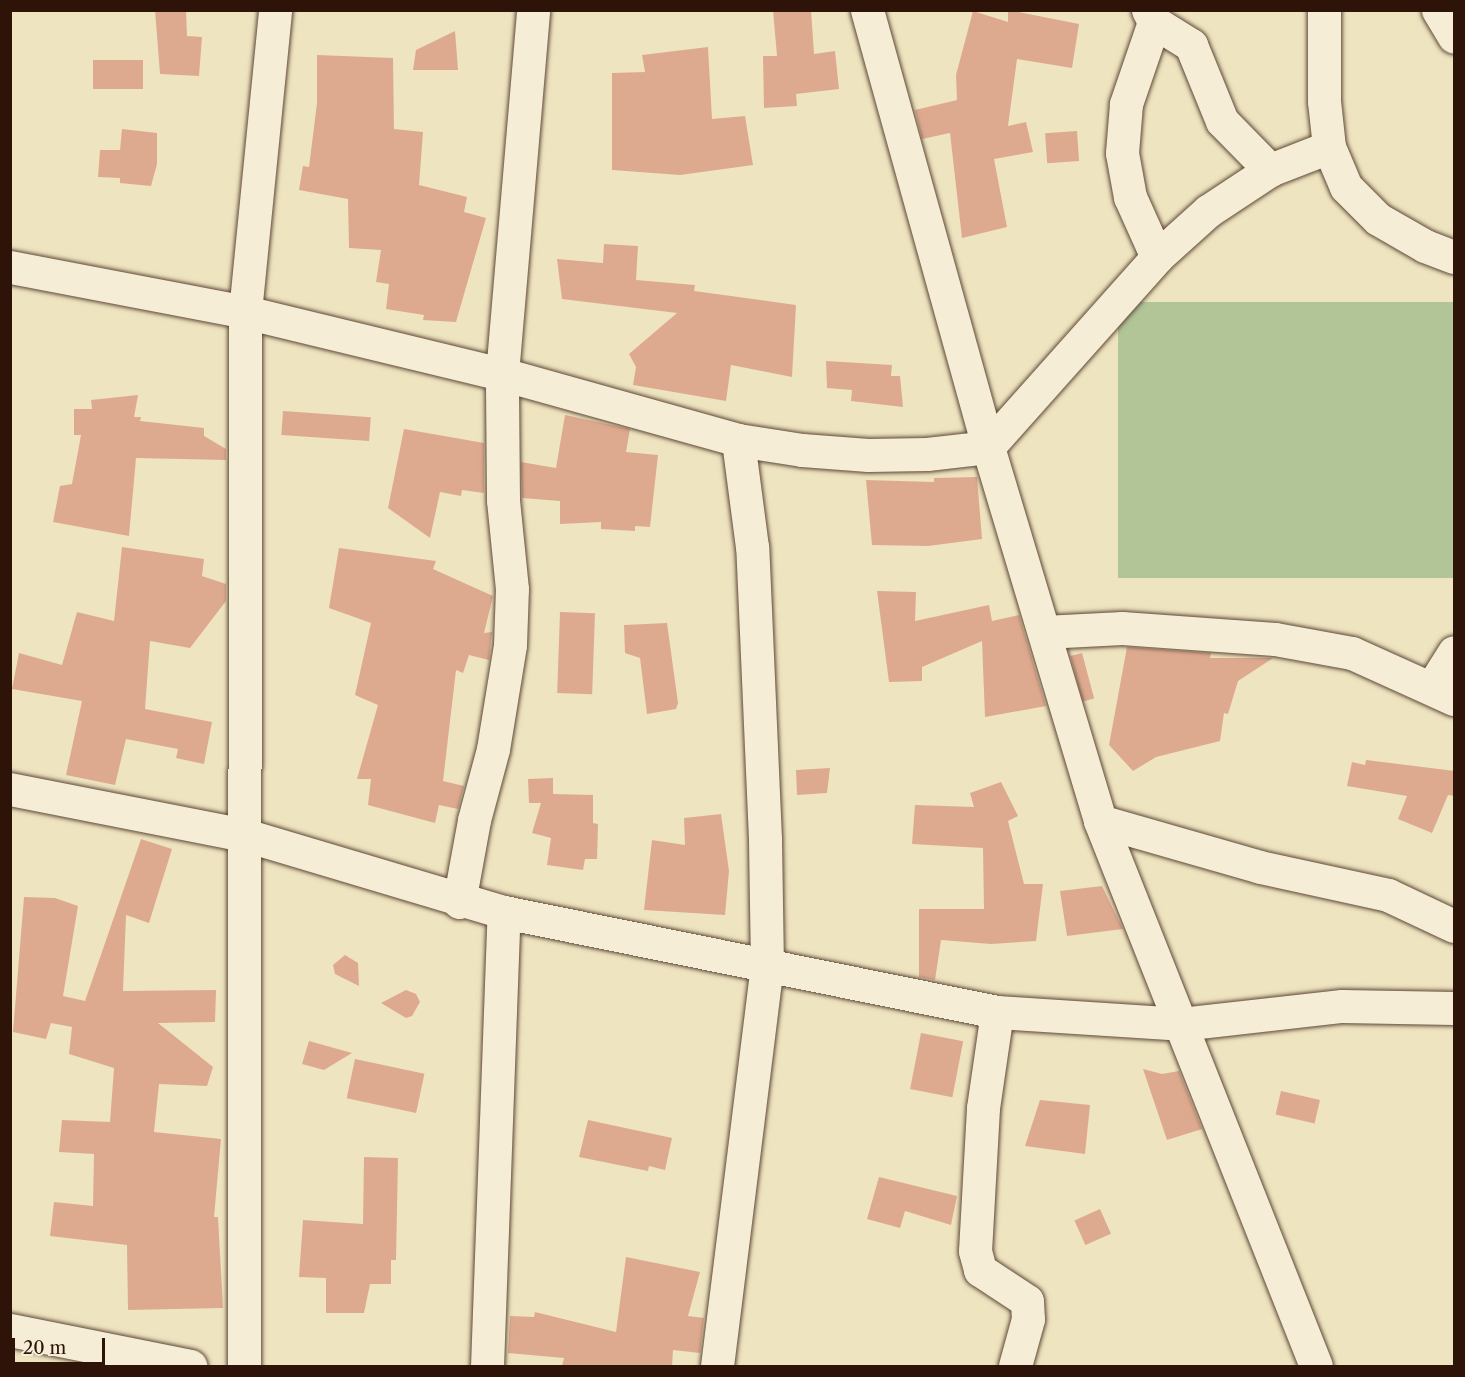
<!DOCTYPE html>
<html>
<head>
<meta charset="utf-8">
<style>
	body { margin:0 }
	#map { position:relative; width:1465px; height:1377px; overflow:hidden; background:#efe4c0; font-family:"Libre Caslon Text",serif }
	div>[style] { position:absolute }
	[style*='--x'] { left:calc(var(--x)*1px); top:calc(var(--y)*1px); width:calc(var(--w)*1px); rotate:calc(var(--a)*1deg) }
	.green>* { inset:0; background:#b2c597; transform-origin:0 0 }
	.building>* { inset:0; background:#deaa8f; transform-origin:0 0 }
	.roads { filter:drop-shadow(0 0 2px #5e4836) drop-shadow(0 0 2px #5e4836) }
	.minor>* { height:33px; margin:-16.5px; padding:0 16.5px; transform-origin:16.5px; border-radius:16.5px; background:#f5edd6 }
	span { translate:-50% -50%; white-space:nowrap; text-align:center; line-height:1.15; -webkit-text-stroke:4.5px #f5edd6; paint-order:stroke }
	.frame { position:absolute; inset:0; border:12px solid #2e1408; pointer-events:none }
	.scale { position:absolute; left:12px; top:1338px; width:93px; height:27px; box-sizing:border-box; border:3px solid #2e1408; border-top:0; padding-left:8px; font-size:18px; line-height:21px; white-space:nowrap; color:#2e1408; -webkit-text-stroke:4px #f5edd6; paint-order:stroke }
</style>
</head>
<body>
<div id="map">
	<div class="green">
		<div style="left:1454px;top:302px;width:276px;height:336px;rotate:90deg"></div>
	</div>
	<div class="building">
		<div style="clip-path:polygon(155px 10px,186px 10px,187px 36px,202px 37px,199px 76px,160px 74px)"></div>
		<div style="clip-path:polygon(773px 10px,811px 10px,814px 54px,835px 51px,839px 89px,796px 94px,797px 106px,764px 108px,763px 56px,777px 56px)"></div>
		<div style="clip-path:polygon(1008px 10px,1079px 24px,1072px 68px,1017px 59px,1008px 126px,1026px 122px,1033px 152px,994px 159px,1007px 227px,962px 238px,950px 133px,922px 139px,915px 110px,957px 100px,956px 75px,973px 11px,1008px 22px)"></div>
		<div style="clip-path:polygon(455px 31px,458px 70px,413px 70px,416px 50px)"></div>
		<div style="clip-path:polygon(708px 47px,712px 119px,745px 116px,753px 165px,680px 175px,612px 170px,612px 73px,645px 72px,642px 55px)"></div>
		<div style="clip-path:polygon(317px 55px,393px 58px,394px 129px,423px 132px,419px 185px,467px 197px,464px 212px,486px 218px,456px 322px,423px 320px,424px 315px,386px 309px,389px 284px,376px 282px,381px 250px,349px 248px,348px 199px,299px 190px,303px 166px,309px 167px,317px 103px)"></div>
		<div style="left:93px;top:60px;width:50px;height:29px"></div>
		<div style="clip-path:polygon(122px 129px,157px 133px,157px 164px,151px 186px,120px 183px,120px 178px,98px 177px,100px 150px,120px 150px)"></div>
		<div style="left:1077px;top:131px;width:30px;height:32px;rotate:86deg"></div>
		<div style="clip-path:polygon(604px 244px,638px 246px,636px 280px,695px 285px,694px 291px,796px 305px,792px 377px,731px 365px,726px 401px,633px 385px,636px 367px,629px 354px,677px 313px,562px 299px,557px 259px,603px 263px)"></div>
		<div style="clip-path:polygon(826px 361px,892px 365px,891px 376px,900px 376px,903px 407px,851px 401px,852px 390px,827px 388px)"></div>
		<div style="clip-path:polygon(138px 395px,134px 417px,141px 417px,140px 421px,204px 428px,204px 436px,226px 449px,226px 460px,136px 458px,129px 536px,53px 522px,60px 486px,72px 484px,81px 435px,74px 435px,74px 409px,92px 409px,91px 400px)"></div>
		<div style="left:283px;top:411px;width:88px;height:24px;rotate:4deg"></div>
		<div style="clip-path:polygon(565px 415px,630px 429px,626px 452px,658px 455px,650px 527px,635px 526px,635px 531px,601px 529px,601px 522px,560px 524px,560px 501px,522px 498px,521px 462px,556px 468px)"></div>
		<div style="clip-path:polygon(404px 429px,484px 443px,484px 493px,462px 490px,461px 496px,440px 492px,430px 538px,388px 508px)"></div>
		<div style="clip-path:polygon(977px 477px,982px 539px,928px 546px,872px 545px,866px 480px,934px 482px,934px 478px)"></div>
		<div style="clip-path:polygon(122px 547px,204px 559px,202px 576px,226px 584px,226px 601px,190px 648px,150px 641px,145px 709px,212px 722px,204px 764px,176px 758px,178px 749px,126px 739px,115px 785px,66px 775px,82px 701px,12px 689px,19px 653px,62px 665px,77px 612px,114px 621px)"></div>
		<div style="clip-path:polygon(339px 548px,436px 561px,433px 569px,493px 596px,484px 633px,492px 632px,489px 660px,469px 655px,463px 673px,456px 670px,443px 781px,464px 786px,458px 809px,439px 805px,435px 823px,368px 805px,371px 779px,357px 779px,378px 705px,355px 695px,371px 623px,329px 608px)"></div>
		<div style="clip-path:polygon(877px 591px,916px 592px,915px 621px,989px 605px,992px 621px,1019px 615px,1046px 706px,985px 717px,982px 641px,922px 667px,922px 681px,889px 682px)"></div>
		<div style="left:560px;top:612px;width:35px;height:81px;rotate:2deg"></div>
		<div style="clip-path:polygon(667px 623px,678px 703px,676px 709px,647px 714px,640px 658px,625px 653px,624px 625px)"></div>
		<div style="clip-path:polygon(1127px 647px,1211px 653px,1210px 658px,1273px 658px,1238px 681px,1228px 714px,1224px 713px,1220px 741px,1156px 757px,1133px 771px,1109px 745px)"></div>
		<div style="left:1082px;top:653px;width:47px;height:12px;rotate:75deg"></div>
		<div style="clip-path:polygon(1366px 760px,1455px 771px,1455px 796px,1448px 795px,1432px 833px,1398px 819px,1407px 796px,1347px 786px,1352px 762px,1365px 765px)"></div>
		<div style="clip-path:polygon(830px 768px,827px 793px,797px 795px,796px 770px)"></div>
		<div style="clip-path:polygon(553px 778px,553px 794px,593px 795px,593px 823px,598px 824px,597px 859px,585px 859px,583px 870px,547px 865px,551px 838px,532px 833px,541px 803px,529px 803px,528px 779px)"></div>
		<div style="clip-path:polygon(1001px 782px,1018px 816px,1008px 821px,1024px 884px,1043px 884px,1036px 941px,991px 944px,941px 940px,935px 980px,919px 977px,919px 909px,984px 909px,983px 848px,912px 844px,915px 805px,974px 807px,970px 793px)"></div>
		<div style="clip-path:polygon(721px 814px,729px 871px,725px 915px,644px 910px,652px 840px,685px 845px,684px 818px)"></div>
		<div style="clip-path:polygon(141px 839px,172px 849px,149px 923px,126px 915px,123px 991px,216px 990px,215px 1022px,158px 1023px,213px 1067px,207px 1086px,159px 1084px,154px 1132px,221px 1139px,214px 1217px,218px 1217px,223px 1308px,128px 1310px,127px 1245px,50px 1236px,54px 1202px,93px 1206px,94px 1154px,59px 1152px,62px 1120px,110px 1122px,114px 1068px,69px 1054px,72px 1027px,51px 1023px,46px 1039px,13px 1032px,24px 897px,55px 898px,78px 906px,63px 996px,85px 1001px)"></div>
		<div style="clip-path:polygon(1102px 886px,1123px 929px,1067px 936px,1060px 891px)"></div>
		<div style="clip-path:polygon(345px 955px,358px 963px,359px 986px,335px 974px,333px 965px)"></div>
		<div style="clip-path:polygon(406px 990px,416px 994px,420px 1002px,412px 1016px,406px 1018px,381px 1003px)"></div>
		<div style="left:921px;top:1033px;width:43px;height:57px;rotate:11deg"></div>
		<div style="clip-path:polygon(309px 1041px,352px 1053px,324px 1070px,302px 1064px)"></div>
		<div style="left:355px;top:1059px;width:71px;height:40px;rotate:12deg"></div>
		<div style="clip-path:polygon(1143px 1069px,1162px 1074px,1179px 1071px,1202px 1129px,1167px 1140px)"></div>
		<div style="left:1281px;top:1091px;width:40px;height:24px;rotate:13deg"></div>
		<div style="clip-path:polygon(1040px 1100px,1090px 1105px,1085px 1154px,1025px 1146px)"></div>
		<div style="clip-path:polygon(588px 1120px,672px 1138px,665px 1170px,649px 1166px,648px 1171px,579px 1157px)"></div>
		<div style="clip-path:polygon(364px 1157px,398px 1158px,396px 1260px,391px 1260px,391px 1284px,370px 1284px,364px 1313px,326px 1313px,326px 1278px,299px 1277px,303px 1220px,363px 1224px)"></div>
		<div style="clip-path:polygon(879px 1177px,957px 1196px,951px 1225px,905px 1211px,900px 1228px,867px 1219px)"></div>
		<div style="left:1100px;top:1209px;width:27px;height:28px;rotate:66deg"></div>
		<div style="clip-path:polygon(626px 1257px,700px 1272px,688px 1316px,704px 1318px,700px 1353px,673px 1350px,672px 1366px,562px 1366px,564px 1358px,508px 1353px,510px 1316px,534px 1317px,535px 1312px,616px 1332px)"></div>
	</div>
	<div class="roads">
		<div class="minor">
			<div style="--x:867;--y:10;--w:453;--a:74.5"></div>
			<div style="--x:988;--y:447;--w:390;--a:73.3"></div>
			<div style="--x:1100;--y:821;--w:586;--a:68.38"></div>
			<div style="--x:1148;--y:10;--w:13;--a:63"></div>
			<div style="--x:1154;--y:22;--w:44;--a:31.9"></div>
			<div style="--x:1191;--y:45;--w:82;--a:67.8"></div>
			<div style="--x:1222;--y:121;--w:69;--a:45.6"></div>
			<div style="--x:1324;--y:10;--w:91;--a:90"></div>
			<div style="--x:1324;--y:101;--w:46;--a:83.8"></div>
			<div style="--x:1329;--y:147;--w:43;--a:67"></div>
			<div style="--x:1346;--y:187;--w:45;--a:45"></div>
			<div style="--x:1378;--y:219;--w:54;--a:29.9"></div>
			<div style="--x:1425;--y:246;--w:31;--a:21"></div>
			<div style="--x:1438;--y:10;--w:31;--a:59"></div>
			<div style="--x:1154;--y:22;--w:87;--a:108.9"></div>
			<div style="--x:1126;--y:104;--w:49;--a:94.7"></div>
			<div style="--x:1122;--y:153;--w:45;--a:79.7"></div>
			<div style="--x:1130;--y:197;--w:66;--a:65.8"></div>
			<div style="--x:10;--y:267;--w:239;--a:10.8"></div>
			<div style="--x:245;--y:312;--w:264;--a:13.6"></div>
			<div style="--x:502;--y:374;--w:245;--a:15.6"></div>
			<div style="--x:738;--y:440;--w:65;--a:8.9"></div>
			<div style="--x:802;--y:450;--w:66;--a:4.3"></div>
			<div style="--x:868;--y:455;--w:59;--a:-1"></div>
			<div style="--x:927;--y:454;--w:61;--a:-6.5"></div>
			<div style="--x:988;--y:447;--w:254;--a:-48.3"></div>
			<div style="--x:1157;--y:257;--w:69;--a:-42"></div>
			<div style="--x:1208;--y:211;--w:74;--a:-33.5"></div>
			<div style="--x:1270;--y:170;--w:63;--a:-21.3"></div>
			<div style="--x:1044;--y:632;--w:78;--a:-2.9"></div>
			<div style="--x:1122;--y:628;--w:153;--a:4.1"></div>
			<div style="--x:1275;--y:639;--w:78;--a:10.3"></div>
			<div style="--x:1352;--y:653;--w:112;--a:24.3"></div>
			<div style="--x:1432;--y:687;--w:41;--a:-57.8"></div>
			<div style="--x:10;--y:789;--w:239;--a:11.1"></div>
			<div style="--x:245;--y:835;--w:270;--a:16.6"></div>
			<div style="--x:504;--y:912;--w:503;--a:11.47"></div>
			<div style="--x:997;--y:1012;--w:184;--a:3.7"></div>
			<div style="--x:1181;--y:1024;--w:162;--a:-6.4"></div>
			<div style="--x:1342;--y:1006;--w:112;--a:1"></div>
			<div style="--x:1100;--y:821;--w:166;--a:16"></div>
			<div style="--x:1260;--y:867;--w:131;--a:12.3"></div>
			<div style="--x:1388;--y:895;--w:73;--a:25.2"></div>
			<div style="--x:459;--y:902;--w:83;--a:-79.6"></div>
			<div style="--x:474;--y:820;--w:73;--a:-75"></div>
			<div style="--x:493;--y:749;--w:105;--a:-80.7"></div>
			<div style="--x:510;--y:645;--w:56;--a:-88"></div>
			<div style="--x:512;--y:589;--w:89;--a:-95.8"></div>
			<div style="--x:503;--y:500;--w:126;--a:-90.5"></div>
			<div style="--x:502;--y:374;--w:365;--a:-85.1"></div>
			<div style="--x:997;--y:1012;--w:97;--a:98.3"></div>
			<div style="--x:983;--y:1108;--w:143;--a:93.2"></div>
			<div style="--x:975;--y:1251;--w:20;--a:75"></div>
			<div style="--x:980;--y:1270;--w:56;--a:33.4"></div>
			<div style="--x:1027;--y:1301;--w:18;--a:87"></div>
			<div style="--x:1028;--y:1319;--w:49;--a:105.5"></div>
			<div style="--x:10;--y:1330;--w:184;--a:11.3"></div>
			<div style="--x:244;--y:1366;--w:1054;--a:-89.95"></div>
			<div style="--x:245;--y:312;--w:303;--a:-84.3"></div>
			<div style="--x:487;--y:1366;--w:454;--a:-87.9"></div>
			<div style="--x:717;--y:1366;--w:402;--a:-82.9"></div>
			<div style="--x:767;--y:967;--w:128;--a:-90.9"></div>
			<div style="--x:765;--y:839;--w:292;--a:-92.5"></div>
			<div style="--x:752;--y:547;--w:108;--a:-97.5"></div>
		</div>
	</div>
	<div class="frame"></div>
	<div class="scale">20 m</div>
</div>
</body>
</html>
